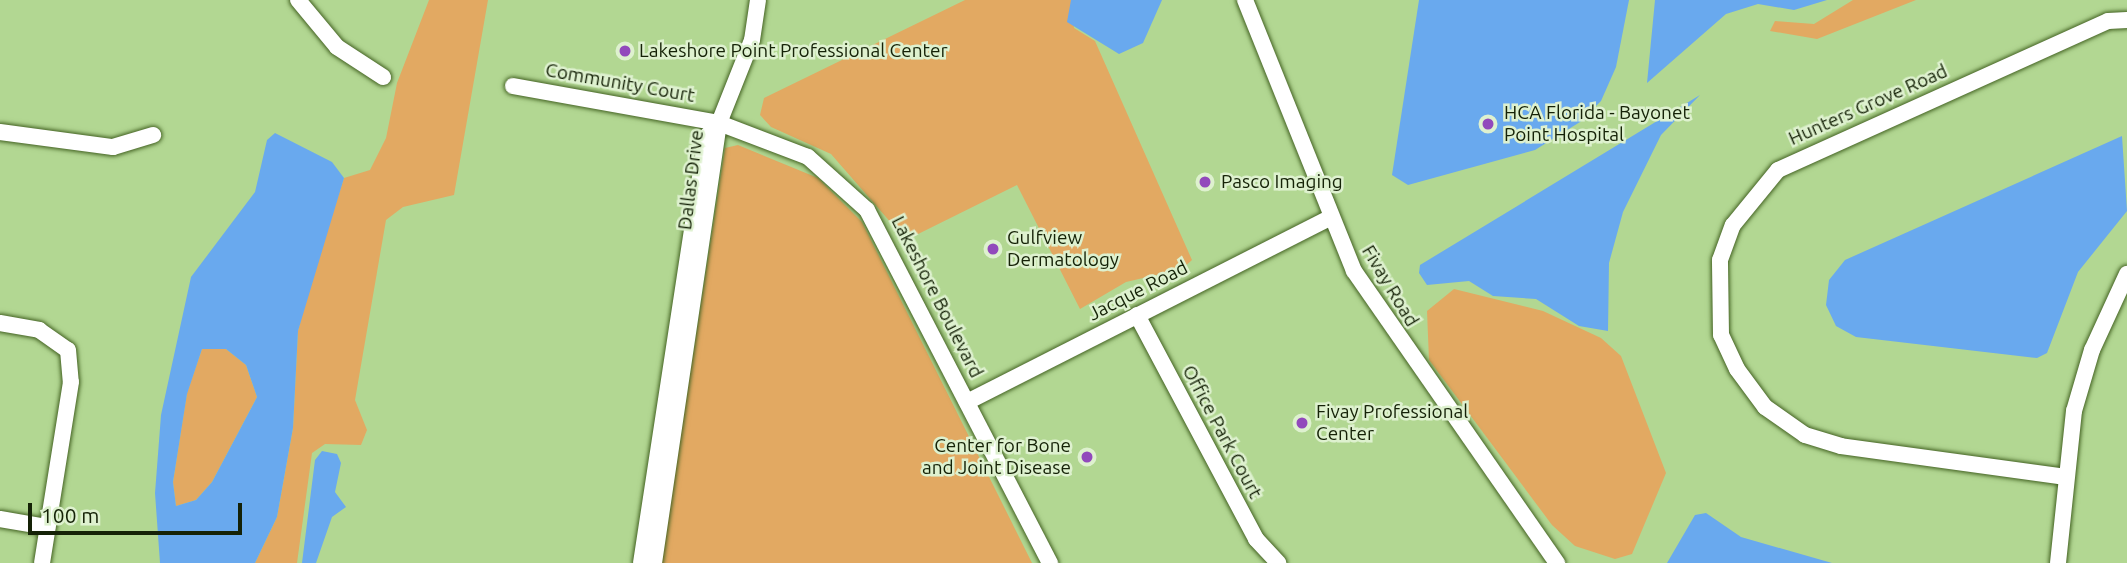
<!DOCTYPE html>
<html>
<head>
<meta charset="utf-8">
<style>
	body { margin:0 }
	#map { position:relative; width:2127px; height:563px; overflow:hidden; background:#b2d792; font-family:Ubuntu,sans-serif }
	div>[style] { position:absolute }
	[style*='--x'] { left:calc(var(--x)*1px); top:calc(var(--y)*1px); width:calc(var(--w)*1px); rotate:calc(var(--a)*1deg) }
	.green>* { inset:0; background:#e2a962 }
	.water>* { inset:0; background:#69a9ee }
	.roads { filter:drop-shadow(0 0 2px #446323) drop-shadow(0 0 2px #446323) }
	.minor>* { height:16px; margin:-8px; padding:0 8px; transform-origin:8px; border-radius:8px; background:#fff }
	.dots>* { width:19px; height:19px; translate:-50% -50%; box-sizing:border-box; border:4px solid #def1cf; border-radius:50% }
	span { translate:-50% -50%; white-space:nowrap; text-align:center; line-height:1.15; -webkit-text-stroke:5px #def1cf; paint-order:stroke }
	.poi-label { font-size:19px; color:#152207 }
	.left { translate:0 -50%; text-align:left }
	.right { translate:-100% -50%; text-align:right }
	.street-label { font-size:19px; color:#152207 }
	.scale { position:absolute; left:28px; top:503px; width:214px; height:32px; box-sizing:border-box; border:4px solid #152207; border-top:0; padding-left:9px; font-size:21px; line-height:24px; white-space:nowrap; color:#152207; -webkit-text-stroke:5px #def1cf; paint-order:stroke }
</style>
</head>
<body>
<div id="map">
	<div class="green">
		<div style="clip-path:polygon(429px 0,488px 0,454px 195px,403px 207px,386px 220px,355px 400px,367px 430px,361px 445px,325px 444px,312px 453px,297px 563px,255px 563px,277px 517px,293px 428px,298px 331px,310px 284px,344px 178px,370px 170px,386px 138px,397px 83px)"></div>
		<div style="clip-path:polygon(965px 0,1071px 0,1074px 28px,1095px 41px,1192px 260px,1182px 269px,1126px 282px,1080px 309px,1017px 185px,906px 240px,831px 154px,771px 127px,760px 115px,764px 98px)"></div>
		<div style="clip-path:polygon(1853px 0,1916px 0,1817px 39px,1770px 31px,1775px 21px,1814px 24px)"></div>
		<div style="clip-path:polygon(738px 145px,818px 178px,862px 222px,1032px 563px,661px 563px,725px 148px)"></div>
		<div style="clip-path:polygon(1454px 289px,1543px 311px,1601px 338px,1621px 356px,1666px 473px,1632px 554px,1615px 559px,1575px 546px,1552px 525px,1429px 360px,1427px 311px)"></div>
		<div style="clip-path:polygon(202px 349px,226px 349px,246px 365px,257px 397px,212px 482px,196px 500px,176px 506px,173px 482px,187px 393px)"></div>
	</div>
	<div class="water">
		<div style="clip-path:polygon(1071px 0,1162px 0,1143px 43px,1119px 54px,1067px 22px)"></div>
		<div style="clip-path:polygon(1419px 0,1629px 0,1616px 67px,1601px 101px,1580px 122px,1535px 150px,1408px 185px,1392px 175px)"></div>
		<div style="clip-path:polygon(1655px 0,1827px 0,1794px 10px,1758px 4px,1726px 14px,1647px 83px)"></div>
		<div style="clip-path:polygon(1700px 95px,1661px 135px,1623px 212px,1609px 263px,1608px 331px,1579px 326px,1536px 299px,1493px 296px,1469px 281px,1427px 285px,1419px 273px,1420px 265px)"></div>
		<div style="clip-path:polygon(evenodd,275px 133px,332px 162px,344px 178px,298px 331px,293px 428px,277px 517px,255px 563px,160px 563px,155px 493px,161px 415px,191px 277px,255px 192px,267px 140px,275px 133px,202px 349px,226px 349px,246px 365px,257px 397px,212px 482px,196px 500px,176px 506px,173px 482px,187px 394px,202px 349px)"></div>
		<div style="clip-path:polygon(2122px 136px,2127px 211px,2078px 272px,2047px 353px,2037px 358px,1856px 337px,1836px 326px,1826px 305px,1829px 280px,1845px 260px)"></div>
		<div style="clip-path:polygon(322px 451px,337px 454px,341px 463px,335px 492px,346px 507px,332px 517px,316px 563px,302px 563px,315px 460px)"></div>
		<div style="clip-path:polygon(1706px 513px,1741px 537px,1832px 563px,1667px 563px,1695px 515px)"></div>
	</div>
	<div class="roads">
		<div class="minor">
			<div style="--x:298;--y:0;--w:61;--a:50.3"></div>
			<div style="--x:337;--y:47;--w:55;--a:33.1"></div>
			<div style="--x:758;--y:0;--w:40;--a:98.5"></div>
			<div style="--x:752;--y:40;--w:89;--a:111.7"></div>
			<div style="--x:719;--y:123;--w:95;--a:20.9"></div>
			<div style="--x:808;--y:157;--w:79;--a:41.9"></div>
			<div style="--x:867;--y:210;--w:398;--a:62.6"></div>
			<div style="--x:1245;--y:0;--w:292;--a:68.1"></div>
			<div style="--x:1354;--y:271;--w:356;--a:55.2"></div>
			<div style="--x:513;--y:86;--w:209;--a:10.2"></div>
			<div style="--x:0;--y:132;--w:114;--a:7.6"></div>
			<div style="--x:113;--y:147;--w:42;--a:-16.7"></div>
			<div style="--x:1137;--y:315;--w:254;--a:62"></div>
			<div style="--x:1256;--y:539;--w:33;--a:47"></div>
			<div style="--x:0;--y:323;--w:40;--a:10"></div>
			<div style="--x:39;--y:330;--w:35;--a:35"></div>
			<div style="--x:68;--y:350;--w:32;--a:85"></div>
			<div style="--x:71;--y:382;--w:183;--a:99.1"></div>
			<div style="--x:967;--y:402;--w:406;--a:-26.9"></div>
			<div style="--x:2066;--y:477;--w:227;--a:-172.2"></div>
			<div style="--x:1841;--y:446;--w:38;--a:-163"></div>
			<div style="--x:1805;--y:435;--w:49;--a:-145"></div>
			<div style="--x:1765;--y:407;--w:47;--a:-126.4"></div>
			<div style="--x:1737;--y:369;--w:38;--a:-115"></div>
			<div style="--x:1721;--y:335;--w:75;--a:-90.8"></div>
			<div style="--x:1720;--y:260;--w:37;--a:-70"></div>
			<div style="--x:1733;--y:225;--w:71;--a:-50.7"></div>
			<div style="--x:1778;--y:170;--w:362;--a:-24.3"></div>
			<div style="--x:2108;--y:21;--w:19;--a:-3"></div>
			<div style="--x:0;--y:519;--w:48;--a:9.7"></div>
			<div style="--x:641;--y:563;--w:431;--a:-81.3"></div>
			<div style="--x:706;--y:137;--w:19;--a:-47"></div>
			<div style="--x:654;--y:563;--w:445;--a:-81.6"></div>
			<div style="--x:2058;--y:563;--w:153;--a:-84"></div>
			<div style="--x:2074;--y:411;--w:64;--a:-73.6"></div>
			<div style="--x:2092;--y:350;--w:84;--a:-65.3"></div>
		</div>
	</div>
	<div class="dots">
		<div style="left:625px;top:51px;background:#9249bc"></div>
		<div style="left:1488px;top:124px;background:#9249bc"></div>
		<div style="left:1205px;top:182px;background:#9249bc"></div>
		<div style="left:993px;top:249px;background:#9249bc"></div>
		<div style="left:1302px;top:423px;background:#9249bc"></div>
		<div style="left:1087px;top:457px;background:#9249bc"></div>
	</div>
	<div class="poi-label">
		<span class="left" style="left:639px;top:51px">Lakeshore Point Professional Center</span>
		<span class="left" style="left:1504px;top:124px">HCA Florida - Bayonet<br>Point Hospital</span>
		<span class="left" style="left:1221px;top:182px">Pasco Imaging</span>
		<span class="left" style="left:1007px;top:249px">Gulfview<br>Dermatology</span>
		<span class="left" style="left:1316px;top:423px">Fivay Professional<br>Center</span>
		<span class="right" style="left:1071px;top:457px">Center for Bone<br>and Joint Disease</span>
	</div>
	<div class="street-label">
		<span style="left:620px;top:83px;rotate:10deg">Community Court</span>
		<span style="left:1868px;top:105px;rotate:-24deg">Hunters Grove Road</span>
		<span style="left:691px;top:180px;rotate:-83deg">Dallas Drive</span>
		<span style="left:1390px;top:286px;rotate:59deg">Fivay Road</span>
		<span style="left:1138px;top:291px;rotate:-27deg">Jacque Road</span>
		<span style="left:937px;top:297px;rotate:63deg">Lakeshore Boulevard</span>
		<span style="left:1222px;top:432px;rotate:62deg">Office Park Court</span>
	</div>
	<div class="scale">100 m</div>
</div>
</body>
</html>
